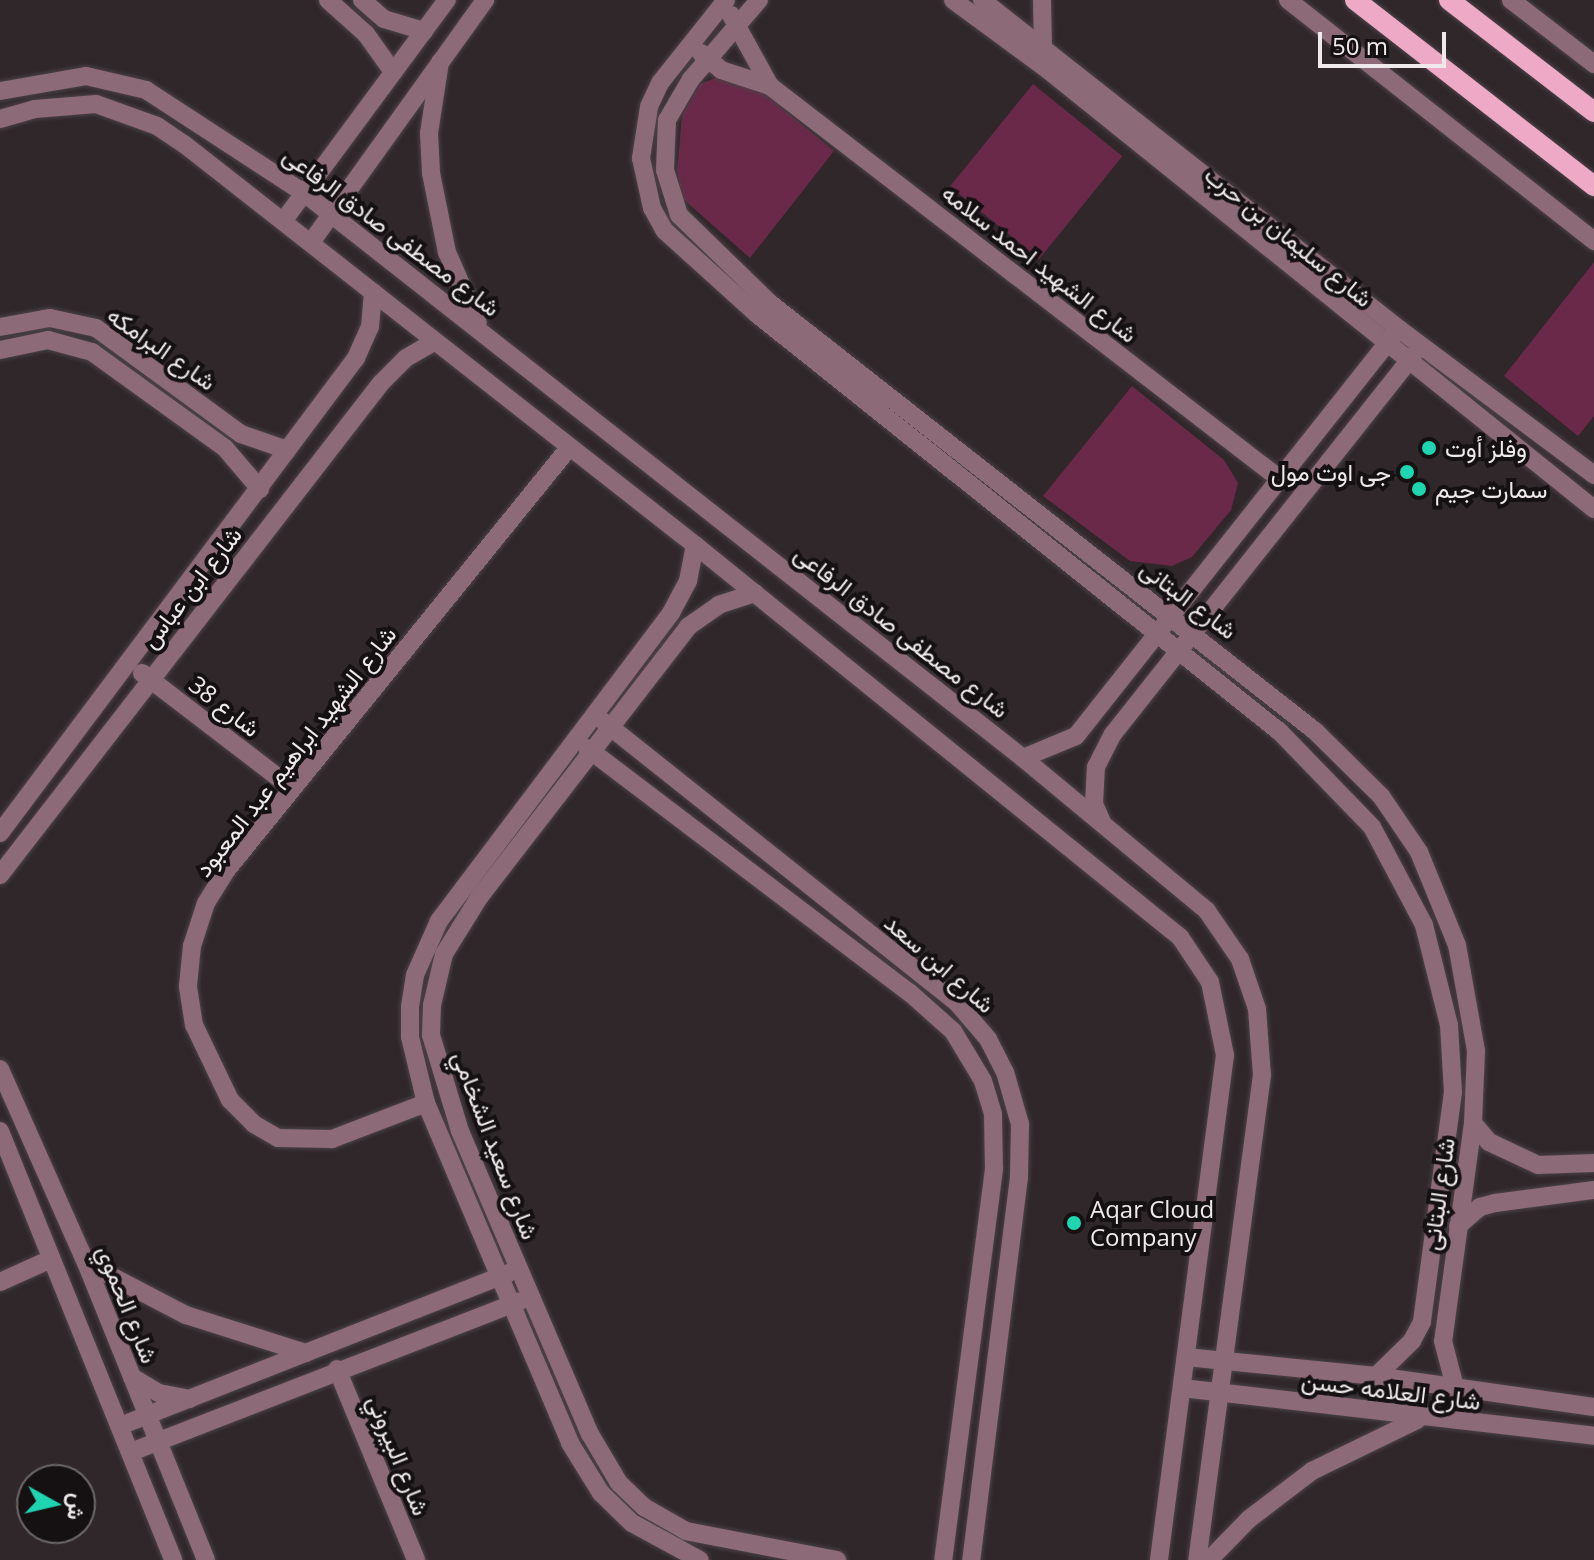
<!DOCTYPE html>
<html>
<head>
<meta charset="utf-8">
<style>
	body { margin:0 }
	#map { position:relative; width:1594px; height:1560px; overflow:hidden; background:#30272b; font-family:"Open Sans",Vazirmatn,sans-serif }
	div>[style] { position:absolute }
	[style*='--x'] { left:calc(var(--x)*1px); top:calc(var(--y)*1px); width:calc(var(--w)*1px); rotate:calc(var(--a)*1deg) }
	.green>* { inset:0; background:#6a2949; transform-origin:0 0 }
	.roads { filter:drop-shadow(0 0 2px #4b4246) drop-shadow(0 0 2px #4b4246) }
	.minor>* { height:18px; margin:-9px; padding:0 9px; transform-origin:9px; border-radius:9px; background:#8c6a78 }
	.major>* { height:20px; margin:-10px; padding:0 10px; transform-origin:10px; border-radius:10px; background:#eea9c6 }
	.dots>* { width:22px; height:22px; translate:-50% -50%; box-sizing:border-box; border:4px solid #151113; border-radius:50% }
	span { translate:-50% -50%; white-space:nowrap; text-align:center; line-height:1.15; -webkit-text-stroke:8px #151113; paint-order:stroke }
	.street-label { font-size:24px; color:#efe9eb }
	.poi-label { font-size:24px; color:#efe9eb }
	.left { translate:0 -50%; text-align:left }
	.right { translate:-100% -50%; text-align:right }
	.north { position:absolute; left:16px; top:1464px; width:80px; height:80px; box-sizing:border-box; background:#151113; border:2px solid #6c6769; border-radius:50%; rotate:98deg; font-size:22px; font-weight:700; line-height:32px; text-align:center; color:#efe9eb }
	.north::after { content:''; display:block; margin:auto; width:28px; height:36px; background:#1ed5b0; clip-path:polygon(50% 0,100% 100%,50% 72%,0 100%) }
	.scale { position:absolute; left:1318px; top:32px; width:128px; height:36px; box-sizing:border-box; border:4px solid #efe9eb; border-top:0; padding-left:10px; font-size:24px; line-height:28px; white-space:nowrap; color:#efe9eb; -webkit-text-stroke:6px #151113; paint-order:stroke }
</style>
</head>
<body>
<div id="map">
	<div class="green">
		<div style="clip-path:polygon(720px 76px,759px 89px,834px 151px,750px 258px,683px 199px,677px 171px,682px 115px,700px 84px)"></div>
		<div style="left:1033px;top:84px;width:115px;height:132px;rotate:39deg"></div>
		<div style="clip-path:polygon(1594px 262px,1594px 416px,1578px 436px,1504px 376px)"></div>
		<div style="clip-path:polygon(1132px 386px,1224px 460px,1238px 483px,1231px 510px,1192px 557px,1172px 566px,1130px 561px,1043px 496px)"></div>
	</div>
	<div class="roads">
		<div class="minor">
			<div style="--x:328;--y:0;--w:51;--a:41.8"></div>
			<div style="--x:366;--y:34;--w:47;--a:54.6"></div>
			<div style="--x:362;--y:0;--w:29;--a:41"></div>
			<div style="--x:384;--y:19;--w:42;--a:16.7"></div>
			<div style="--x:726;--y:0;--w:106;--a:128.5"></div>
			<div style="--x:660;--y:83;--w:26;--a:115"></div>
			<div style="--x:649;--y:107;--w:52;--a:98.9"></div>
			<div style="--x:641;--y:158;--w:51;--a:77.6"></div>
			<div style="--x:652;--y:208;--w:26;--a:61"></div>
			<div style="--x:665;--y:231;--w:125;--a:42.1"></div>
			<div style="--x:758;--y:315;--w:668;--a:38.62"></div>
			<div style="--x:1280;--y:732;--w:132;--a:45.9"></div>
			<div style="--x:1372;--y:827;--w:111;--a:62"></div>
			<div style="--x:1424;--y:925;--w:103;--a:76"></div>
			<div style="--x:1449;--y:1025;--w:67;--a:86.6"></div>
			<div style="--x:1453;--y:1092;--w:232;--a:97.7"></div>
			<div style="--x:1422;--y:1322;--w:21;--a:118"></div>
			<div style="--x:1412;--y:1341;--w:50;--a:135.8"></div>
			<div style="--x:759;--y:0;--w:104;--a:130.7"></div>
			<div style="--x:691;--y:79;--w:48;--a:120.3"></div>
			<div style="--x:667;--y:120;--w:50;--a:92.3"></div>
			<div style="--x:665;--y:170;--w:47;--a:72.7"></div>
			<div style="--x:679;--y:215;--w:128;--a:44.1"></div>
			<div style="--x:771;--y:304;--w:692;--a:38.13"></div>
			<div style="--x:1315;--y:731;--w:93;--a:44.6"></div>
			<div style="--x:1381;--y:796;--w:68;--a:55.8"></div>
			<div style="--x:1419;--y:852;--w:100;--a:67.8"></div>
			<div style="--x:1457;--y:945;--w:108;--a:79.8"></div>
			<div style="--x:1476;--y:1051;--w:72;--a:92.4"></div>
			<div style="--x:1473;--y:1123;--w:220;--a:97.8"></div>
			<div style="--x:1443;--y:1341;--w:48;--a:75.4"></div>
			<div style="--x:953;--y:0;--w:112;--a:36.3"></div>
			<div style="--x:1043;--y:66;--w:707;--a:38.8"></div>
			<div style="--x:982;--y:0;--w:531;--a:38.27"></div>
			<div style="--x:1399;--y:329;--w:244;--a:36.8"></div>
			<div style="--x:1042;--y:0;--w:48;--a:88.8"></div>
			<div style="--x:1288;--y:0;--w:390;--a:38.2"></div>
			<div style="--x:1511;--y:0;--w:105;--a:37.6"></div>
			<div style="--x:731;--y:15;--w:81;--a:61.2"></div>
			<div style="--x:701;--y:53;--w:26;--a:40"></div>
			<div style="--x:721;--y:70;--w:52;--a:18.1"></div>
			<div style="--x:770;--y:86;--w:644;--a:37.62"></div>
			<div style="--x:440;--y:62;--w:72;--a:98.8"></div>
			<div style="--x:429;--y:133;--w:40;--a:87.1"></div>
			<div style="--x:431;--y:173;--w:81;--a:78.6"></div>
			<div style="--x:447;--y:252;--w:77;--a:66.4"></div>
			<div style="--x:0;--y:91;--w:87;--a:-9.9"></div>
			<div style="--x:86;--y:76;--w:62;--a:13.1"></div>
			<div style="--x:146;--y:90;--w:189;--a:33.1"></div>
			<div style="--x:304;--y:193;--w:914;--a:38.16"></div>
			<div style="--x:1023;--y:758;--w:239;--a:39.7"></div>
			<div style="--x:1207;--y:911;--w:58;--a:55.5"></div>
			<div style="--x:1240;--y:959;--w:53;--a:71.2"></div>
			<div style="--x:1257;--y:1009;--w:66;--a:85.7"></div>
			<div style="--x:1262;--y:1075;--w:489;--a:97.6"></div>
			<div style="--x:0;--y:119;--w:36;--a:-16"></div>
			<div style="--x:35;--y:109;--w:61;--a:-4.7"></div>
			<div style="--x:96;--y:104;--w:65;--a:19.8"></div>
			<div style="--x:157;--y:126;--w:32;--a:34"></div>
			<div style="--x:184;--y:144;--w:650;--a:38.12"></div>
			<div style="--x:695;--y:545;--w:624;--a:38.95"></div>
			<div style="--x:1180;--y:937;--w:54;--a:56.3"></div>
			<div style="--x:1210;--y:982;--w:75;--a:78.4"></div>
			<div style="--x:1225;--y:1055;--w:509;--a:97.45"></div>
			<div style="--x:284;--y:220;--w:274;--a:-53.5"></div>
			<div style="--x:312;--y:241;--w:297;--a:-54.3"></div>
			<div style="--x:0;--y:327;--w:51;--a:-10.2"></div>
			<div style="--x:50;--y:318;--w:47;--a:12.3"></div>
			<div style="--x:96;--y:328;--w:180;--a:36.2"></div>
			<div style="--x:241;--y:434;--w:49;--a:19.2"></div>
			<div style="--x:0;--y:350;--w:49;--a:-11.8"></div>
			<div style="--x:48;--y:340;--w:46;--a:15.3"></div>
			<div style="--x:92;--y:352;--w:164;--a:35.8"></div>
			<div style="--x:225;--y:448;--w:54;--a:49.5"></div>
			<div style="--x:695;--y:545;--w:37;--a:101"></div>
			<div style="--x:688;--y:581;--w:36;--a:118"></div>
			<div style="--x:671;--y:613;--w:386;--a:127"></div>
			<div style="--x:439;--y:921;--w:59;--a:114"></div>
			<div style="--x:415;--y:975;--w:32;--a:99"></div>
			<div style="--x:410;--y:1007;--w:30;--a:90"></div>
			<div style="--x:410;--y:1037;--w:68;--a:76.4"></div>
			<div style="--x:426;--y:1103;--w:369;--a:67"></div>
			<div style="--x:570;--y:1443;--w:59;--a:58.2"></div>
			<div style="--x:601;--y:1493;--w:43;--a:44.1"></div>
			<div style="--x:632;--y:1523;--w:77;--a:28.6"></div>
			<div style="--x:755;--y:593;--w:38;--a:162"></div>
			<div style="--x:719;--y:605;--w:38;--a:145"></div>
			<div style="--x:688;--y:627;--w:340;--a:127.7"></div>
			<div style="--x:480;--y:896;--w:68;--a:121.8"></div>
			<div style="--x:444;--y:954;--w:52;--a:103.2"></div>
			<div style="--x:432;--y:1005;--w:30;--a:92"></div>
			<div style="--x:431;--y:1035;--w:100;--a:73.2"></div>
			<div style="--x:460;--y:1131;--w:330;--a:66.8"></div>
			<div style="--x:590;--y:1434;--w:57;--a:59.4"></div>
			<div style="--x:619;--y:1483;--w:35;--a:44"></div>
			<div style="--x:644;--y:1507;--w:48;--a:29.7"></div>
			<div style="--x:686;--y:1531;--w:154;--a:10.9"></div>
			<div style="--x:142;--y:673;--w:189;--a:37.5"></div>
			<div style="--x:604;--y:722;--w:453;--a:38.5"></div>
			<div style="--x:958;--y:1004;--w:46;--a:49.4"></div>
			<div style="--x:988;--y:1039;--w:37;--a:63"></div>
			<div style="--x:1005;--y:1072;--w:54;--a:73.9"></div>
			<div style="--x:1020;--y:1124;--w:53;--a:91.1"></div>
			<div style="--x:1019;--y:1177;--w:386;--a:97.1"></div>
			<div style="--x:587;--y:748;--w:404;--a:37.2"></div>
			<div style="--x:909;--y:992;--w:59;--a:41.6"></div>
			<div style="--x:953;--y:1031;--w:58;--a:59"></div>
			<div style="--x:983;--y:1081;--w:34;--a:73"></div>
			<div style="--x:993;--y:1114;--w:55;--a:89"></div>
			<div style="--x:994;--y:1169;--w:394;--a:97.4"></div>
			<div style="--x:1023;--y:758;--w:57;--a:-22.5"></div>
			<div style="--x:1076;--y:736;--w:509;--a:-51.62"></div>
			<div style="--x:1102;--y:822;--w:20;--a:-114"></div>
			<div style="--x:1094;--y:804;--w:37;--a:-87"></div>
			<div style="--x:1096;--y:767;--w:37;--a:-63"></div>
			<div style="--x:1113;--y:734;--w:483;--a:-51.6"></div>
			<div style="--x:0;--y:833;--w:594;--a:-53.15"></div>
			<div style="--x:356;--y:358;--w:34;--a:-66"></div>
			<div style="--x:370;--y:327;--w:35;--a:-85"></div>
			<div style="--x:0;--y:875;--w:622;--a:-52.25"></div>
			<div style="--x:381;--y:383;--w:35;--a:-45"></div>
			<div style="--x:406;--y:358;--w:32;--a:-30"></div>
			<div style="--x:0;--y:1069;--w:212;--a:66.1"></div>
			<div style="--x:86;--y:1263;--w:320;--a:68"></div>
			<div style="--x:426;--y:1103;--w:101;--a:159"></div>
			<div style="--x:332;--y:1139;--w:54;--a:-178.9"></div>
			<div style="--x:278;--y:1138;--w:28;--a:-150"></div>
			<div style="--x:254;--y:1124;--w:34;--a:-135"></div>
			<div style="--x:230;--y:1100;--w:83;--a:-115.6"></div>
			<div style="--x:194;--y:1025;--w:39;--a:-99"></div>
			<div style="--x:188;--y:986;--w:40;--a:-84.3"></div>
			<div style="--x:192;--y:946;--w:45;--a:-72"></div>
			<div style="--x:206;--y:903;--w:36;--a:-58"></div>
			<div style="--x:225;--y:872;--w:545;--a:-50.96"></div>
			<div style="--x:1473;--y:1123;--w:25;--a:50"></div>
			<div style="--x:1489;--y:1142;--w:54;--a:25.1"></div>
			<div style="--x:1538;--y:1165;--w:56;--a:-2"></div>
			<div style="--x:0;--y:1131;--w:463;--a:68"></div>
			<div style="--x:1458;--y:1226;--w:29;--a:-41"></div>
			<div style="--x:1480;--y:1207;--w:16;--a:-15"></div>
			<div style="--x:1495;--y:1203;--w:100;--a:-7.5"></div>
			<div style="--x:86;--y:1263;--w:113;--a:27.5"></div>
			<div style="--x:186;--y:1315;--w:126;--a:17.6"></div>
			<div style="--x:0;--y:1282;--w:56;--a:-24.3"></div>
			<div style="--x:1186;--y:1357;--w:191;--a:5.7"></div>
			<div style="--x:1376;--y:1376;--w:220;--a:8.1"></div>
			<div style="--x:337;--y:1369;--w:207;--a:67.5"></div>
			<div style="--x:132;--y:1377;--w:31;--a:31"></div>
			<div style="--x:159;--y:1393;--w:31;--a:11"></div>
			<div style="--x:1182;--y:1388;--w:415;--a:6.6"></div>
			<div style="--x:120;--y:1426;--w:418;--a:-21.5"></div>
			<div style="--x:131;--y:1452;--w:417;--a:-21.2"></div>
			<div style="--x:1209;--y:1560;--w:57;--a:-45.7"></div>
			<div style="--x:1249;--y:1519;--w:79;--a:-37.3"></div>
			<div style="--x:1312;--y:1471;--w:117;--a:-25.9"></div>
		</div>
		<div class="major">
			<div style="--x:1355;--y:0;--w:303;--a:37.9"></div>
			<div style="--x:1449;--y:0;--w:183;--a:37.7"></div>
		</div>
	</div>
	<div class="dots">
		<div style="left:1429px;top:448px;background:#1ed5b0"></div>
		<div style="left:1407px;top:472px;background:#1ed5b0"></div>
		<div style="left:1419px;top:489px;background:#1ed5b0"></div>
		<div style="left:1074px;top:1223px;background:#1ed5b0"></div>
	</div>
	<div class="street-label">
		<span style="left:392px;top:231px;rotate:37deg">شارع مصطفى صادق الرفاعى</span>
		<span style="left:1289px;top:236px;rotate:39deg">شارع سليمان بن حرب</span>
		<span style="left:1040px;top:263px;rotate:38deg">شارع الشهيد احمد سلامه</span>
		<span style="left:162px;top:348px;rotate:35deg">شارع البرامكه</span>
		<span style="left:191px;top:587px;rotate:-52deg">شارع ابن عباس</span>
		<span style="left:1189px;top:599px;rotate:37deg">شارع البتانى</span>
		<span style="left:902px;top:631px;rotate:38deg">شارع مصطفى صادق الرفاعى</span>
		<span style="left:225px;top:706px;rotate:38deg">شارع 38</span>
		<span style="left:295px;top:751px;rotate:-52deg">شارع الشهيد ابراهيم عبد المعبود</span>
		<span style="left:940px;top:963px;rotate:41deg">شارع ابن سعد</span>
		<span style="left:496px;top:1145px;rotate:69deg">شارع سعيد الشخامي</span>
		<span style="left:1438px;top:1194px;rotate:-82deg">شارع البتانى</span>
		<span style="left:128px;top:1304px;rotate:68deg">شارع الحموي</span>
		<span style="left:1391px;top:1390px;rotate:7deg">شارع العلامه حسن</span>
		<span style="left:399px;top:1455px;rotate:68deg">شارع البيروني</span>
	</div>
	<div class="poi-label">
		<span class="left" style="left:1445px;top:448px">وفلز أوت</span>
		<span class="right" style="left:1391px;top:472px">جى اوت مول</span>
		<span class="left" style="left:1435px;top:489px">سمارت جيم</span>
		<span class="left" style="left:1090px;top:1223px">Aqar Cloud<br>Company</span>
	</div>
	<div class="north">ش</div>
	<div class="scale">50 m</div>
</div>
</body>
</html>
